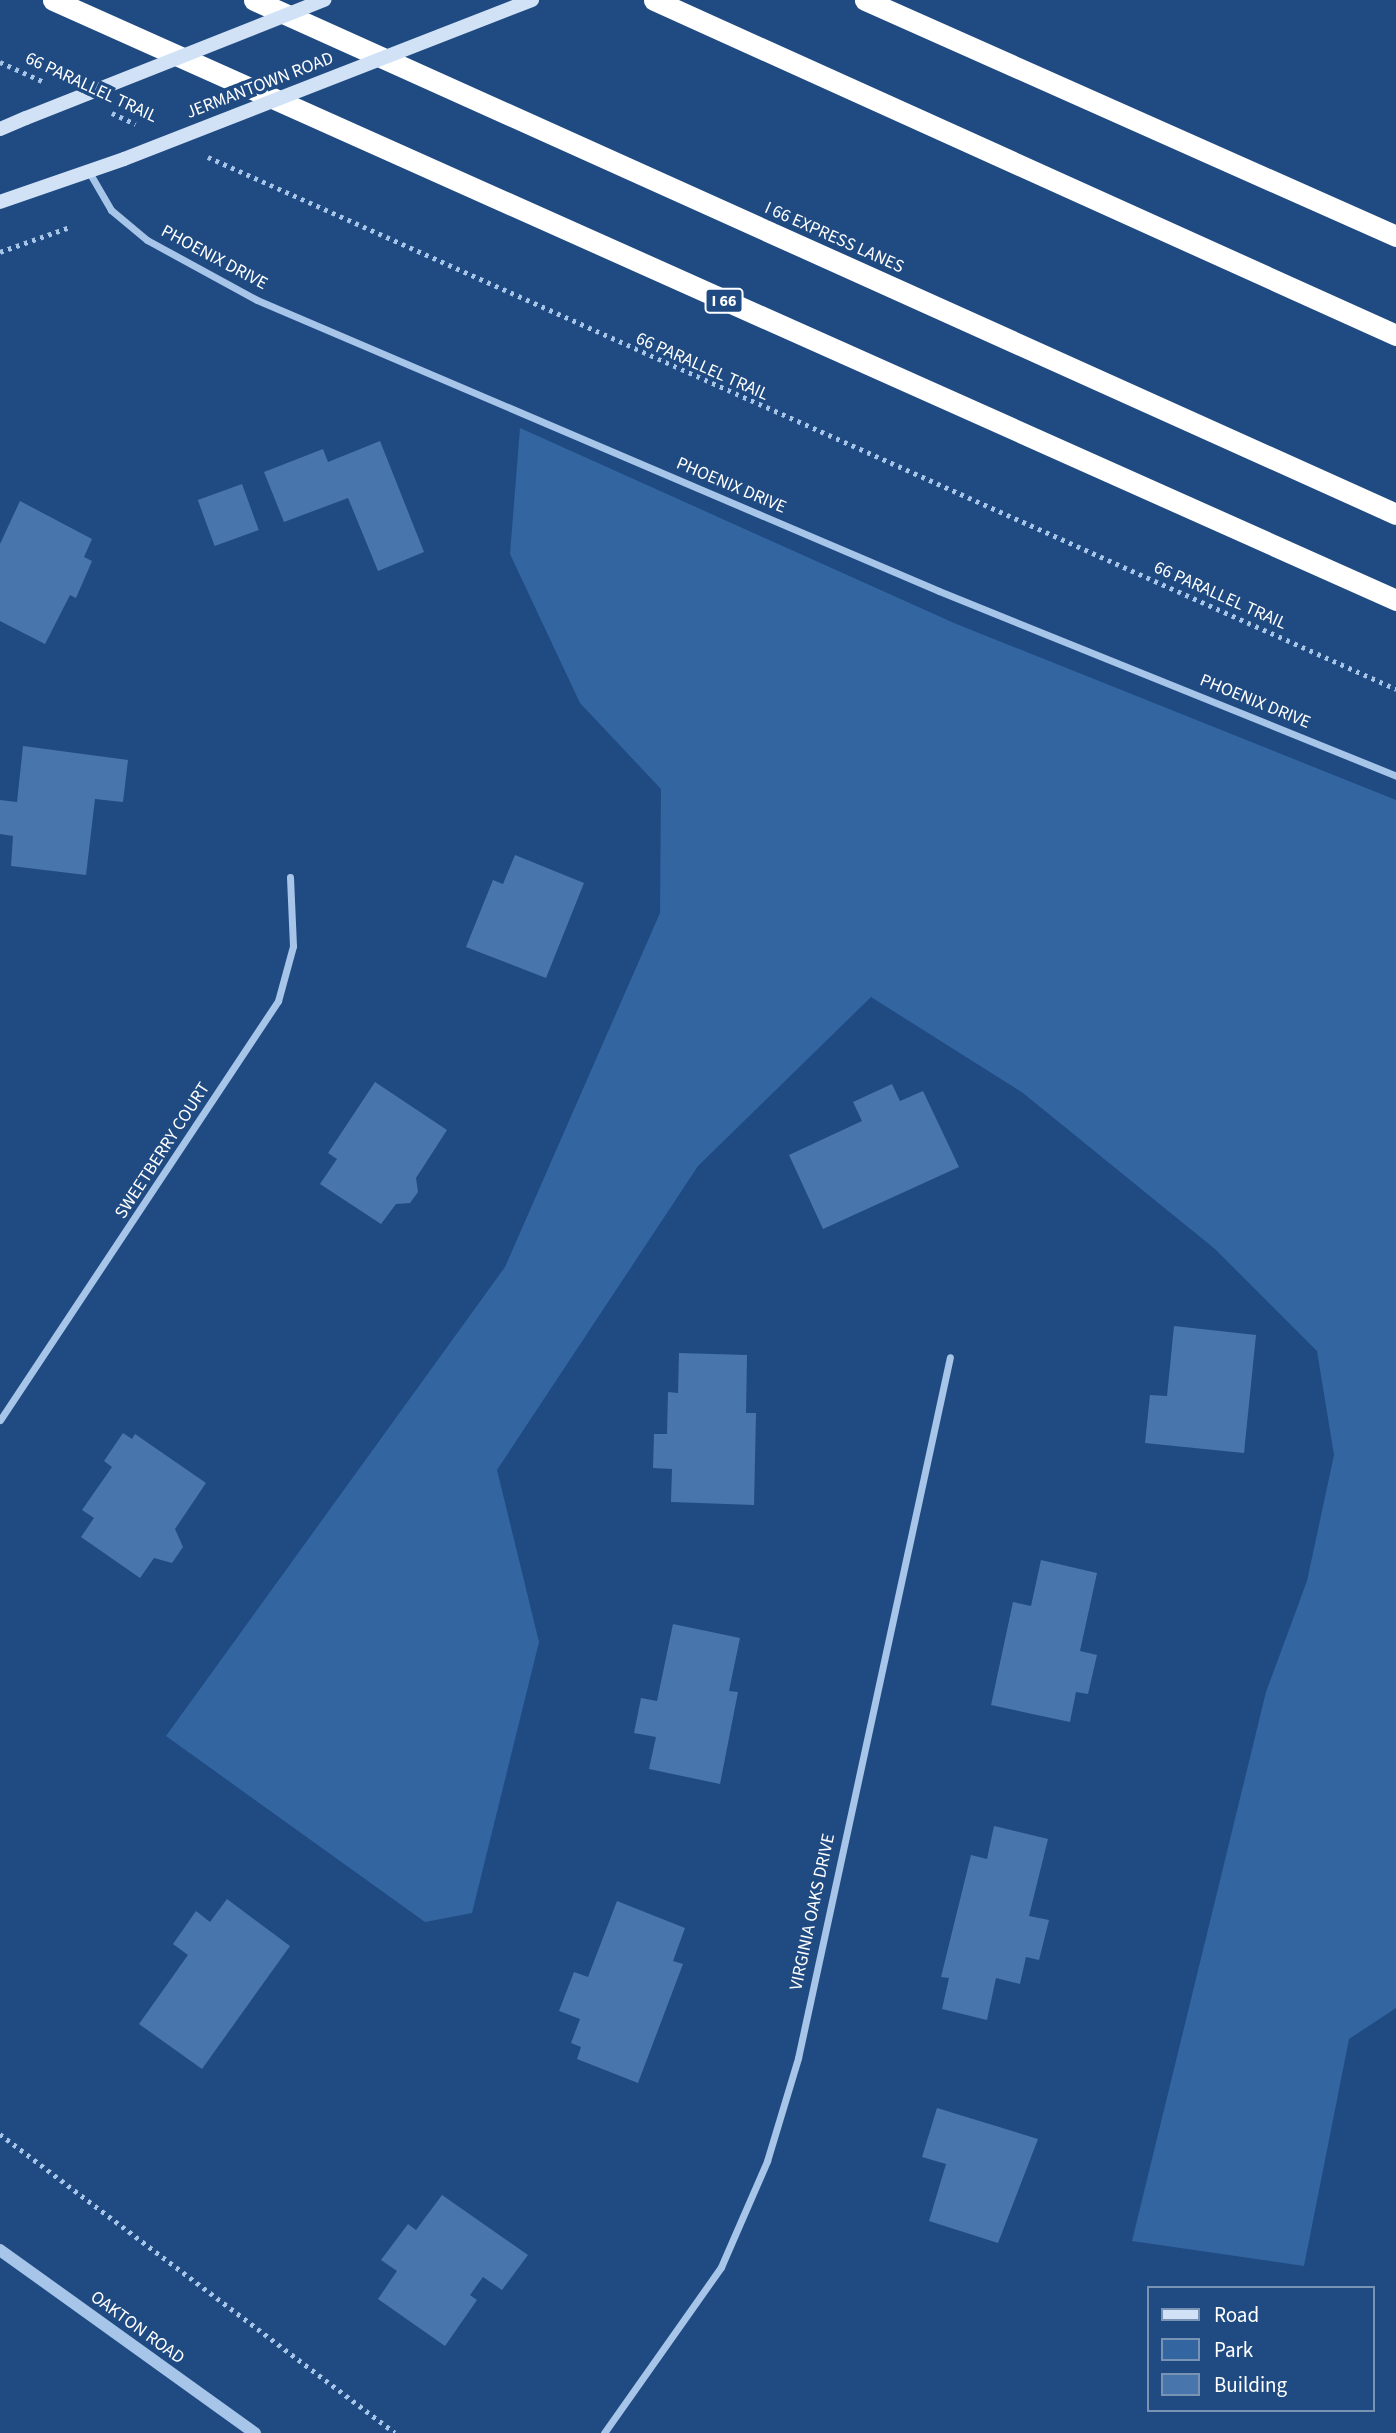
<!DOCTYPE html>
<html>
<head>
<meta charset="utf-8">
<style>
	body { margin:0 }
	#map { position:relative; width:1396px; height:2433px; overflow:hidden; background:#204b82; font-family:"Source Sans 3",sans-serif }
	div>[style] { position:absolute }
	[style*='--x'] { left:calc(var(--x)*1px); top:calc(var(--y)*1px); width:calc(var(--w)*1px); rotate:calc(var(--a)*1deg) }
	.green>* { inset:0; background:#3365a1 }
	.building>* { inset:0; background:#4875ab; transform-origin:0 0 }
	.path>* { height:4.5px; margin-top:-2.25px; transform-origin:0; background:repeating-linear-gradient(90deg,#a6c5e9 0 3.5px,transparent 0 8.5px) }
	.minor>* { height:7px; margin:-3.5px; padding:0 3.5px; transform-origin:3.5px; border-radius:3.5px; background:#a6c5e9 }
	.tertiary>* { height:12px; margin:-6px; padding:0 6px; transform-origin:6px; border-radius:6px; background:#a6c5e9 }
	.secondary>* { height:14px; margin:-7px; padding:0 7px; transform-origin:7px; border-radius:7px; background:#d1e2f7 }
	.motorway>* { height:21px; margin:-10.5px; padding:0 10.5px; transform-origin:10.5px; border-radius:10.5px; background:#fff }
	.secondary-bridge>* { height:14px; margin:-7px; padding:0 7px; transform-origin:7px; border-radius:7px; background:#d1e2f7 }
	span { translate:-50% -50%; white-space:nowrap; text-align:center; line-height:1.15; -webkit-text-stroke:7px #204b82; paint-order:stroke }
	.shield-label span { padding:2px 5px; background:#204b82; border:2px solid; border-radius:5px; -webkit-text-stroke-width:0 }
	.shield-label { font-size:16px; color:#fff; font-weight:700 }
	.street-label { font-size:18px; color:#fff }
	.legend { position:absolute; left:1147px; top:2286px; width:228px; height:126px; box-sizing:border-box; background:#204b82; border:2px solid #7993b4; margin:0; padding:9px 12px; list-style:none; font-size:21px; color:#fff }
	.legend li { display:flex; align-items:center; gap:14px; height:35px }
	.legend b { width:35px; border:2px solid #7993b4 }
</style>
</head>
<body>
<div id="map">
	<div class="green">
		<div style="clip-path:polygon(520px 428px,954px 623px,1396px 800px,1396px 2008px,1349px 2039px,1304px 2266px,1132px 2241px,1266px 1692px,1307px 1581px,1334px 1455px,1317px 1351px,1215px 1249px,1023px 1093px,871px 997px,698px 1166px,497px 1470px,539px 1642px,472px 1913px,425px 1922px,166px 1736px,505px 1267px,660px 913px,661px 789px,580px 703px,510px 554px)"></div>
	</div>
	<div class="building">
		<div style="clip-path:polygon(380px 441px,424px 552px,378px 571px,348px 498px,284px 522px,264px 472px,323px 449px,328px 462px)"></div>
		<div style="left:242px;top:484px;width:49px;height:47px;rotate:70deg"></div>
		<div style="clip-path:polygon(20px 501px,92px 539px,84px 557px,92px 561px,76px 598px,70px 595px,45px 644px,0 621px,0 544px)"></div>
		<div style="clip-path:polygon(23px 746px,128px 760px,123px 802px,95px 799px,86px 875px,11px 866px,13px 836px,0 834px,0 800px,17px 802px)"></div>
		<div style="clip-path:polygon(515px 855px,584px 883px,546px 978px,466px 947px,493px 880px,503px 884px)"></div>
		<div style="clip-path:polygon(375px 1082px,447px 1130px,416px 1178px,418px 1192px,410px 1203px,396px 1204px,381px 1224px,320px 1184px,337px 1159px,328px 1153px)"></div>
		<div style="clip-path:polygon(892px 1084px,900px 1101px,923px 1091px,959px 1167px,823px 1229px,789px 1155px,862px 1121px,853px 1102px)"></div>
		<div style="clip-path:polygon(1174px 1326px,1256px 1335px,1244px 1453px,1145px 1443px,1150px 1395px,1167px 1396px)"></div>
		<div style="clip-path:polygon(679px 1353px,747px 1355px,746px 1413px,756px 1413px,754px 1505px,671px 1502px,672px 1469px,653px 1468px,654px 1434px,667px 1434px,668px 1392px,678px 1393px)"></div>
		<div style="clip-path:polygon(123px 1433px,132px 1439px,135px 1434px,206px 1483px,175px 1529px,183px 1547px,172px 1563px,154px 1558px,140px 1578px,81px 1537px,94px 1518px,82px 1510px,112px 1467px,104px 1461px)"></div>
		<div style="clip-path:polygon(1041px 1560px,1097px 1573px,1080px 1651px,1097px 1655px,1088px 1694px,1076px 1692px,1070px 1722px,991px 1705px,1013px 1602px,1031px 1606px)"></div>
		<div style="clip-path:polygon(673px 1624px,740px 1638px,729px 1691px,738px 1692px,720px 1784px,649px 1769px,656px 1737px,634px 1733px,641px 1698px,657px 1701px)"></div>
		<div style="clip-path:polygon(994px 1826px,1048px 1839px,1029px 1916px,1049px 1920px,1039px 1960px,1026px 1957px,1020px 1984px,996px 1978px,987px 2020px,942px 2009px,949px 1978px,941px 1977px,971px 1855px,987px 1859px)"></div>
		<div style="clip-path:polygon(227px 1899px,290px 1946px,202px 2069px,139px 2024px,188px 1955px,173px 1944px,196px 1911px,210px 1922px)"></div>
		<div style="clip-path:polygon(617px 1901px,685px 1928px,673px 1961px,683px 1964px,638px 2083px,577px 2059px,581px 2047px,571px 2043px,580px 2019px,559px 2011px,574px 1972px,588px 1977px)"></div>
		<div style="clip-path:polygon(937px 2108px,1038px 2139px,998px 2243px,929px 2221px,946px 2164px,922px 2157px)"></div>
		<div style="clip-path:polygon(442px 2195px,528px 2255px,502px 2290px,483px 2277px,470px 2295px,477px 2300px,445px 2346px,378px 2299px,397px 2271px,381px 2260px,408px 2224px,416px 2230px)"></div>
	</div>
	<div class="path">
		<div style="--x:0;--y:62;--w:48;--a:24.4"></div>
		<div style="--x:112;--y:113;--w:26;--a:25"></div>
		<div style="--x:208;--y:157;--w:1302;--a:24.12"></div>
		<div style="--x:0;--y:252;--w:74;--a:-19.7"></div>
		<div style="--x:0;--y:2134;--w:495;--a:37.1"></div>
	</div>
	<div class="minor">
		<div style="--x:89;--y:172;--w:44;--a:59.9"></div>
		<div style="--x:111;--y:210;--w:47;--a:39.8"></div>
		<div style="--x:147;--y:240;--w:125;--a:28.6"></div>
		<div style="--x:257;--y:300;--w:741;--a:23.11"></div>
		<div style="--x:939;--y:591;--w:493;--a:22"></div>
		<div style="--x:0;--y:1420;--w:503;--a:-56.44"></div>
		<div style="--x:278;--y:1001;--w:57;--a:-74.7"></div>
		<div style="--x:293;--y:946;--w:69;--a:-92.5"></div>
		<div style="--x:604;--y:2433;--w:203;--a:-54.8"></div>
		<div style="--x:721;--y:2267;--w:116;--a:-66.5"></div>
		<div style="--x:767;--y:2161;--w:108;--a:-73.2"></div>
		<div style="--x:798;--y:2058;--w:717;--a:-77.77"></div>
	</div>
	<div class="tertiary">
		<div style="--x:0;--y:2250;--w:314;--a:35.7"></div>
	</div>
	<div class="secondary">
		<div style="--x:0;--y:129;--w:28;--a:-23"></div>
		<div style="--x:0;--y:202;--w:131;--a:-19.1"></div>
	</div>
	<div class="motorway">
		<div style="--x:53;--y:0;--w:1471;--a:24.07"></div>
		<div style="--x:254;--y:0;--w:1252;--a:24.23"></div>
		<div style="--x:654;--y:0;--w:814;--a:24.3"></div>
		<div style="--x:865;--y:0;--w:581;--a:23.96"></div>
	</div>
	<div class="secondary-bridge">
		<div style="--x:26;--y:118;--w:321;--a:-21.6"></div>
		<div style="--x:124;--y:159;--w:438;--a:-21.3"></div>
	</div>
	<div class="shield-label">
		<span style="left:724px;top:301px">I 66</span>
	</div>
	<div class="street-label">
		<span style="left:260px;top:86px;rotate:-21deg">JERMANTOWN ROAD</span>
		<span style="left:91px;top:88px;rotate:25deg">66 PARALLEL TRAIL</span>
		<span style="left:834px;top:238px;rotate:24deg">I 66 EXPRESS LANES</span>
		<span style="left:214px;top:258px;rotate:28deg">PHOENIX DRIVE</span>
		<span style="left:702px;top:367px;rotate:24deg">66 PARALLEL TRAIL</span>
		<span style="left:731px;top:486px;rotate:23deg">PHOENIX DRIVE</span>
		<span style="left:1220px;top:596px;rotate:24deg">66 PARALLEL TRAIL</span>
		<span style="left:1255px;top:702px;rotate:22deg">PHOENIX DRIVE</span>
		<span style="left:163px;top:1151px;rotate:-57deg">SWEETBERRY COURT</span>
		<span style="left:813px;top:1912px;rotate:-78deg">VIRGINIA OAKS DRIVE</span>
		<span style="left:137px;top:2328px;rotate:36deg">OAKTON ROAD</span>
	</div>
	<ul class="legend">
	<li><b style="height:9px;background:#d1e2f7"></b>Road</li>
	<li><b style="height:19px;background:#3365a1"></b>Park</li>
	<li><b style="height:19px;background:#4875ab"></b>Building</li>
	</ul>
</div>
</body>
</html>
